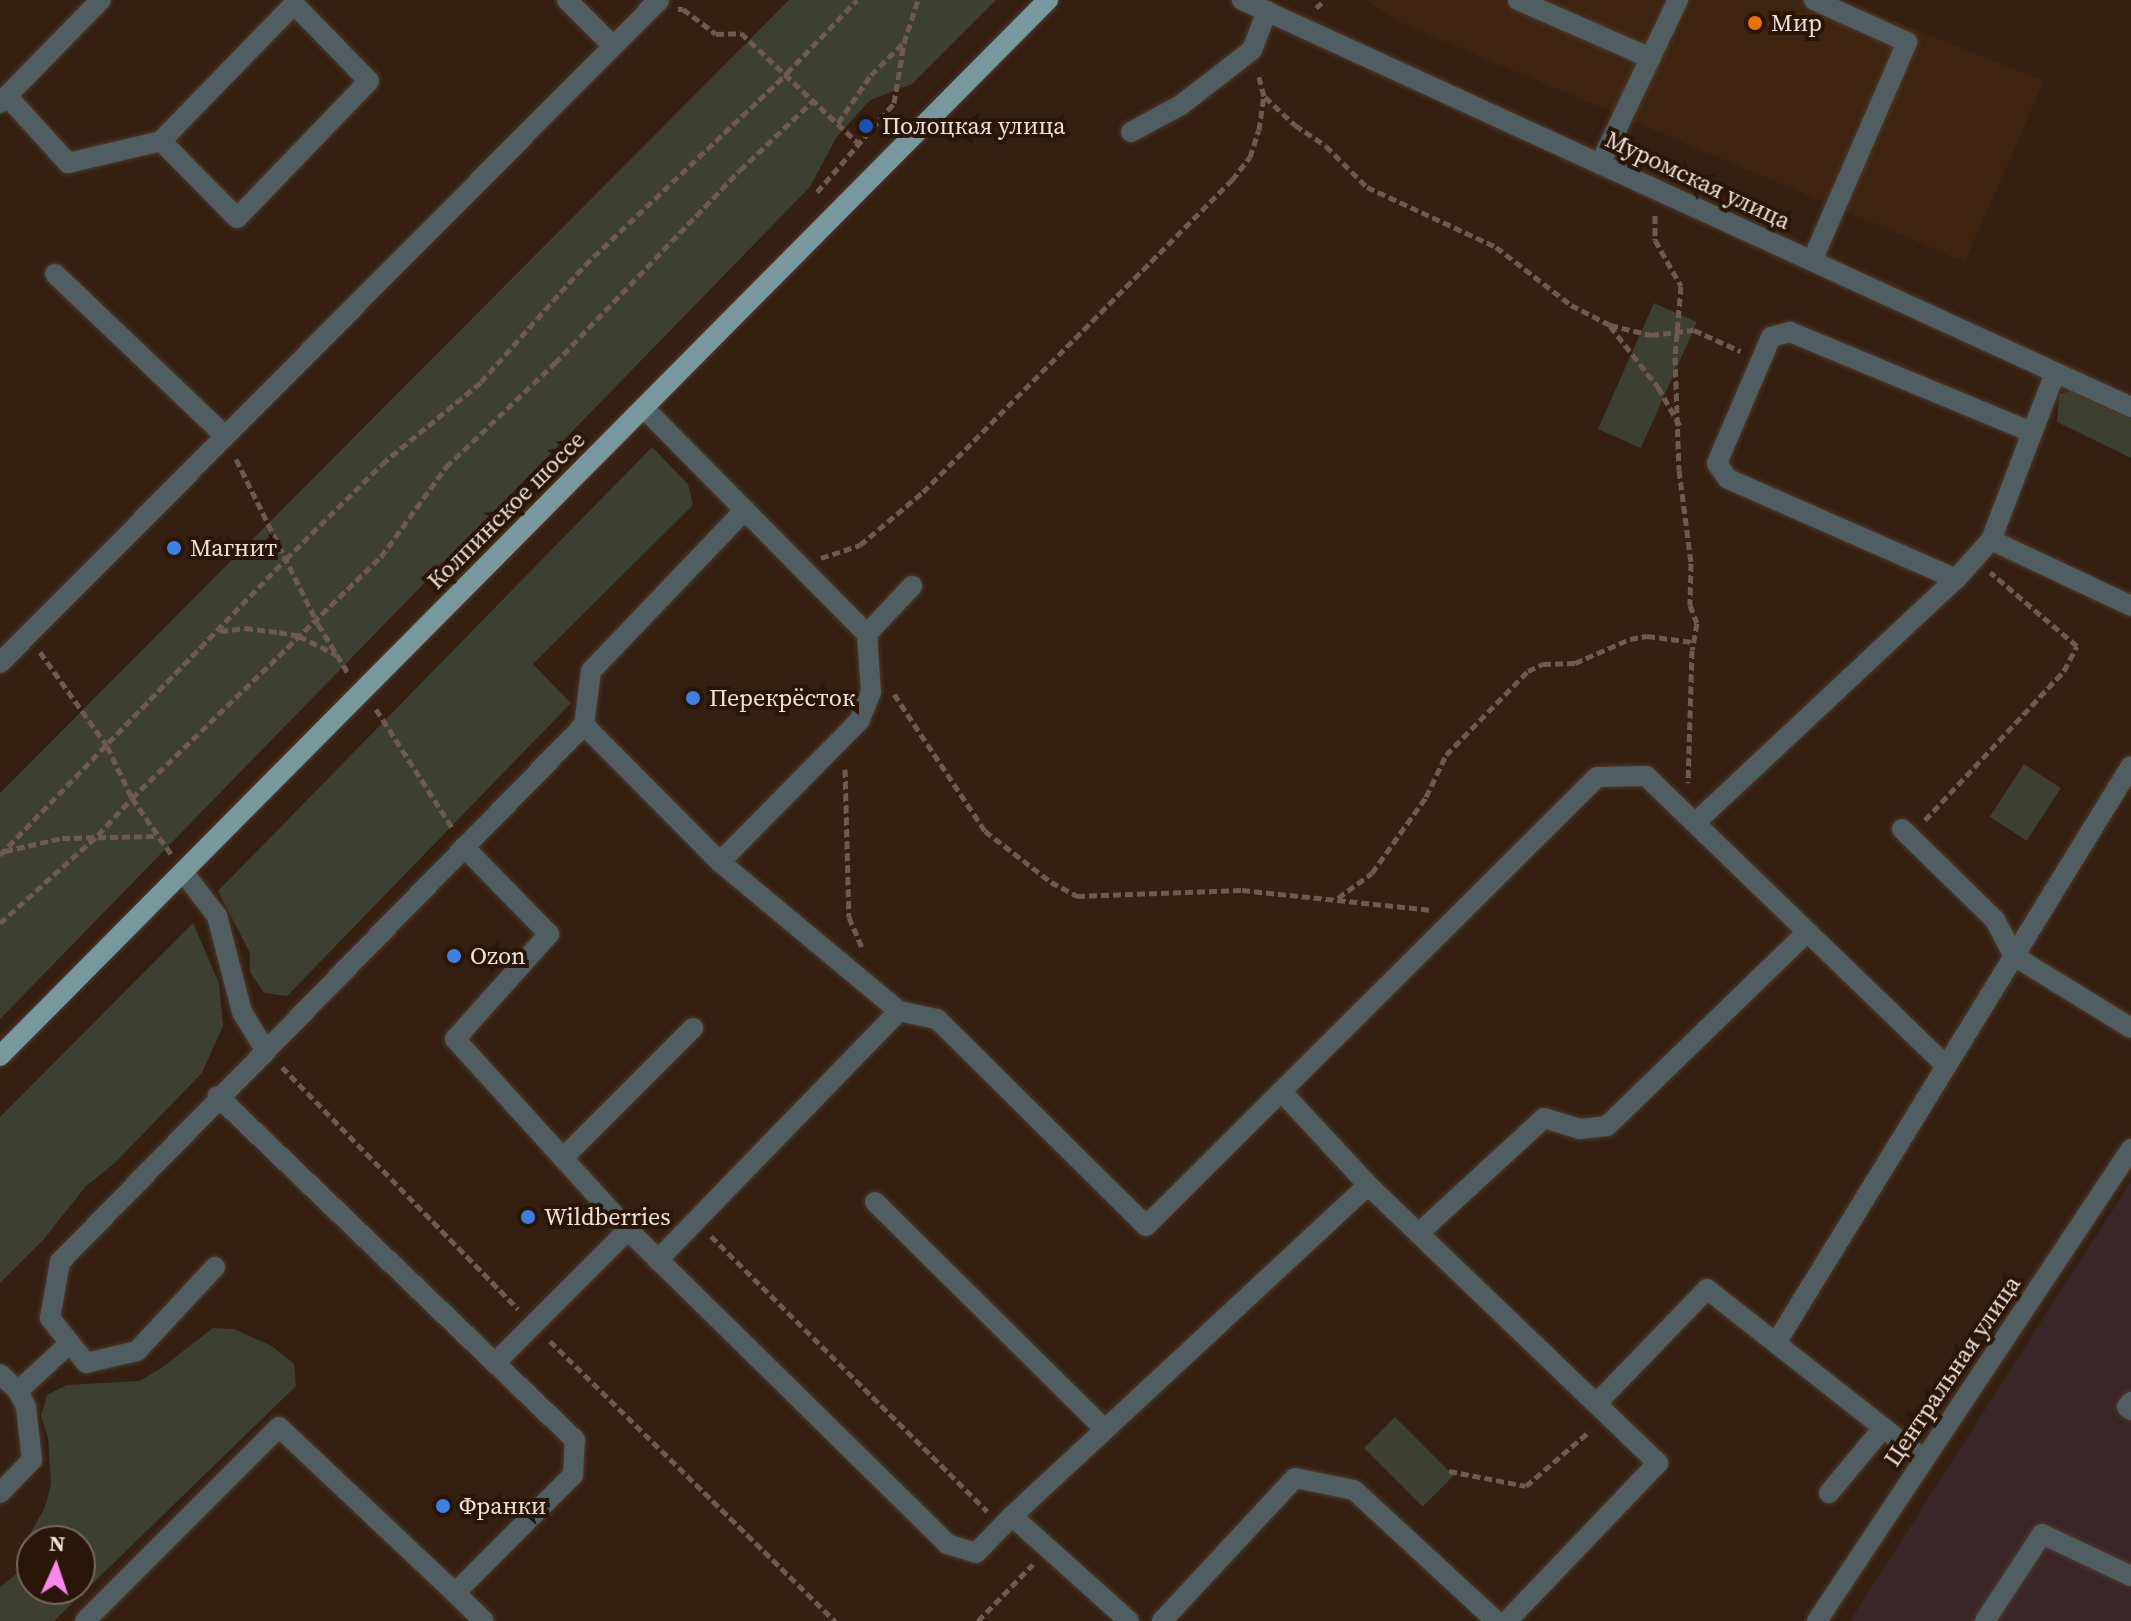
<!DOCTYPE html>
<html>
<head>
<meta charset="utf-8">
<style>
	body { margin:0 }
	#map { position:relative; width:2131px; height:1621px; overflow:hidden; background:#341f11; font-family:"Source Serif 4",serif }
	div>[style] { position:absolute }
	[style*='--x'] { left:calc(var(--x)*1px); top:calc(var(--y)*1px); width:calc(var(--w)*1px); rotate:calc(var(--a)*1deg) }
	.built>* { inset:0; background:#3e2410 }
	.industrial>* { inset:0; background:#3a2628 }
	.green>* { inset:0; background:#3d3f30; transform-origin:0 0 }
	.path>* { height:5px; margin-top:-2.5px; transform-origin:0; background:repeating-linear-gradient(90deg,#6e5b4e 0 8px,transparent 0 12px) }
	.roads { filter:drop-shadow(0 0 2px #4e3a2d) drop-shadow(0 0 2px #4e3a2d) }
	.minor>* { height:20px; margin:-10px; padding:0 10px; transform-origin:10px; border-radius:10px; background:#505e61 }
	.major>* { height:20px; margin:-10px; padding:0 10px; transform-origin:10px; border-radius:10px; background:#79979e }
	.dots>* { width:22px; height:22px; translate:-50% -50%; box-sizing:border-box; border:4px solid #2a1608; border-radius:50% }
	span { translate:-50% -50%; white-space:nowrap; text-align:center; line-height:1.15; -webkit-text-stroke:8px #2a1608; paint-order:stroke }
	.poi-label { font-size:24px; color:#efe1d7 }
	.left { translate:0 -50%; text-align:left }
	.street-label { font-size:24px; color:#efe1d7 }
	.north { position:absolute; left:16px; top:1525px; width:80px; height:80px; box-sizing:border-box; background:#2a1608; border:2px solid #79675b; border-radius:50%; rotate:3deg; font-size:22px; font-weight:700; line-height:32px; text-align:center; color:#efe1d7 }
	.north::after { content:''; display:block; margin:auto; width:28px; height:36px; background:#f888ea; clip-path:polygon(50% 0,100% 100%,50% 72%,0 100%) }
</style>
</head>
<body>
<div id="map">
	<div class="built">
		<div style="clip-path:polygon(1364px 0,1842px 0,2044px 81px,1965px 262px,1406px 25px)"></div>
	</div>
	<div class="industrial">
		<div style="clip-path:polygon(2131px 1181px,2131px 1621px,1850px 1621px)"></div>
	</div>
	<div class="green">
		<div style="clip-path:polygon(789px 0,996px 0,912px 84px,870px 100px,836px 138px,810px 187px,0 1019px,0 793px)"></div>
		<div style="left:1654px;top:303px;width:47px;height:138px;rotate:24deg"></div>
		<div style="clip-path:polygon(2071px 391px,2131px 419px,2131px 458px,2057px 422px,2059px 394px)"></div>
		<div style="clip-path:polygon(652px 447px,688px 484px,693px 505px,533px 664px,571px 703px,287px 996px,264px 993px,250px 972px,250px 953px,218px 891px)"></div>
		<div style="left:2024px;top:764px;width:44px;height:63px;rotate:33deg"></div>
		<div style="clip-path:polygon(193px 923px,219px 983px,223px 1026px,202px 1073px,115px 1163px,86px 1186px,44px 1239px,0 1283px,0 1117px)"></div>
		<div style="clip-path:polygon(evenodd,213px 1328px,234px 1329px,272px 1346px,294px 1364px,296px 1386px,54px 1621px,0 1621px,0 1587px,25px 1567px,24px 1545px,45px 1507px,51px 1484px,48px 1438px,41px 1416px,47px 1395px,67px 1385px,139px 1381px,160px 1369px,213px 1328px,32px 1541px,80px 1541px,80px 1589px,32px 1589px,32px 1541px)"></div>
		<div style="left:1395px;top:1417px;width:83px;height:44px;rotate:45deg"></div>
	</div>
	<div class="path">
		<div style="--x:1316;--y:8;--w:12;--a:-42"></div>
		<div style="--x:678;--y:9;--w:5;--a:0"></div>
		<div style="--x:683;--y:9;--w:41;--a:37.1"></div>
		<div style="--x:716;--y:34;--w:25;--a:-2"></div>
		<div style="--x:741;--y:33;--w:162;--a:43.2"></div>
		<div style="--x:1265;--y:97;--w:41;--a:43"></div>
		<div style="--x:1295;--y:125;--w:37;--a:34"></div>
		<div style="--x:1326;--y:146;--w:58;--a:45"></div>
		<div style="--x:1367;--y:187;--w:142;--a:24.9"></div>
		<div style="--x:1496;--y:247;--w:95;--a:37.7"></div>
		<div style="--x:1571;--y:305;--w:44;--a:27.1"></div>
		<div style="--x:1610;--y:325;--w:42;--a:13.7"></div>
		<div style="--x:1651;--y:335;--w:43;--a:-6.6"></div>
		<div style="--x:1694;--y:330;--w:51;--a:24.5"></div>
		<div style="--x:838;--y:123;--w:58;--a:-55.5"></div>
		<div style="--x:871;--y:75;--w:45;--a:-45"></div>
		<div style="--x:817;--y:192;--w:118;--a:-49.1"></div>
		<div style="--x:894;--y:103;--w:61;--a:-80.5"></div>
		<div style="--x:904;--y:43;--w:45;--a:-72"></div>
		<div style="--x:1655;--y:215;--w:25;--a:90"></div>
		<div style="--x:1655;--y:240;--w:53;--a:60.5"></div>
		<div style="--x:1681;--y:286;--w:71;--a:94.8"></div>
		<div style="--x:1675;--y:357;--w:113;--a:88"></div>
		<div style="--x:1679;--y:470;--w:94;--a:82.6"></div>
		<div style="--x:1691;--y:563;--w:42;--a:91.4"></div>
		<div style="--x:1690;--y:605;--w:19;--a:69"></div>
		<div style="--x:1697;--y:623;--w:27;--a:100"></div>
		<div style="--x:1692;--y:650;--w:133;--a:91.7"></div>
		<div style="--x:1610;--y:326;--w:78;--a:51.8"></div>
		<div style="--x:1658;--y:387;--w:45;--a:60.6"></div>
		<div style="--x:236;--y:459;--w:184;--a:63.6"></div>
		<div style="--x:318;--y:624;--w:57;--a:58.5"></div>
		<div style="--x:821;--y:558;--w:41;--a:-18.4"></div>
		<div style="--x:860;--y:545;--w:82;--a:-40.1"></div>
		<div style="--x:923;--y:492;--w:439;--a:-45.3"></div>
		<div style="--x:1232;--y:180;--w:29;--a:-52"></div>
		<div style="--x:1250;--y:157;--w:28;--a:-72"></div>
		<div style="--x:1259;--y:130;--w:34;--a:-82"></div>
		<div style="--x:1264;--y:96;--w:24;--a:-105"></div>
		<div style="--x:220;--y:631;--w:25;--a:-7"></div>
		<div style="--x:245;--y:628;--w:34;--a:7"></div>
		<div style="--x:279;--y:632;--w:20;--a:11"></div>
		<div style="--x:299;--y:636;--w:42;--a:26.6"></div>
		<div style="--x:40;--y:652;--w:115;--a:54.5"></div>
		<div style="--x:107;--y:746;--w:58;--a:64.3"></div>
		<div style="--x:132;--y:798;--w:68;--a:55.1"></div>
		<div style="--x:894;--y:694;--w:164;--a:56.4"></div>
		<div style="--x:985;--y:831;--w:83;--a:37.7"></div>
		<div style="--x:1051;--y:882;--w:30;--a:28"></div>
		<div style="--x:1077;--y:896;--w:165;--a:-2.1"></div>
		<div style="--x:1242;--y:890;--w:191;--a:6"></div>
		<div style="--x:376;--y:709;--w:143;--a:57.3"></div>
		<div style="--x:845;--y:769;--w:148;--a:88.5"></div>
		<div style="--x:849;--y:917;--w:34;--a:67"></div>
		<div style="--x:1925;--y:820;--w:204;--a:-47"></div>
		<div style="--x:2064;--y:671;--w:28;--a:-63"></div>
		<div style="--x:2077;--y:646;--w:114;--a:-139.6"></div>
		<div style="--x:5;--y:851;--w:58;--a:-12.8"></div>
		<div style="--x:62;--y:838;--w:95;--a:-1.2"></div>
		<div style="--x:0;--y:855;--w:412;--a:-46"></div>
		<div style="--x:286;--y:559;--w:135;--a:-44.7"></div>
		<div style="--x:382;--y:464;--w:129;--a:-39.6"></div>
		<div style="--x:481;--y:382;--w:157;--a:-48.4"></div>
		<div style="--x:585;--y:265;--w:279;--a:-43.5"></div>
		<div style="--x:787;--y:73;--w:101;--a:-46.2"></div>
		<div style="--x:1338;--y:898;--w:42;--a:-36.3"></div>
		<div style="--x:1372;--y:873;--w:93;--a:-54.6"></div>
		<div style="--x:1426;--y:797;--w:47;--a:-64.5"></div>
		<div style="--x:1446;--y:755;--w:117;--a:-45.7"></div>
		<div style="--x:1528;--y:671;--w:17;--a:-25"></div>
		<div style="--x:1543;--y:664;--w:32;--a:-2"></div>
		<div style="--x:1575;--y:663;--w:60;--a:-23.6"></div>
		<div style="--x:1630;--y:639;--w:17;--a:-10"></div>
		<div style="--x:1647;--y:636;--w:46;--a:7.4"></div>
		<div style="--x:0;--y:923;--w:132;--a:-41.9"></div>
		<div style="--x:98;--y:835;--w:50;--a:-47.4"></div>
		<div style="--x:132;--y:798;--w:347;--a:-44.1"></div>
		<div style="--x:381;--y:557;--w:111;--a:-54.2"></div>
		<div style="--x:446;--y:467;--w:151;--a:-43.7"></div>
		<div style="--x:555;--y:363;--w:267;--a:-46.2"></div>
		<div style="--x:740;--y:170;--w:102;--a:-43.4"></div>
		<div style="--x:282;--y:1067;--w:338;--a:45.7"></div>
		<div style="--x:711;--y:1236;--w:390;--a:44.9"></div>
		<div style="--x:550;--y:1341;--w:400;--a:44.5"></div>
		<div style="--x:1449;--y:1471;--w:78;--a:11"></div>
		<div style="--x:1526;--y:1486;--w:84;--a:-40.7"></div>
		<div style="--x:978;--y:1621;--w:79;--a:-46"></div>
	</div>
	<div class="roads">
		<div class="minor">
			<div style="--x:567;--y:0;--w:65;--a:45"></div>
			<div style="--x:1242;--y:0;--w:978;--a:24.6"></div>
			<div style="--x:1518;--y:0;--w:145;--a:23.6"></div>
			<div style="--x:7;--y:96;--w:91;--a:47.7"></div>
			<div style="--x:68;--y:163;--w:96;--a:-13.3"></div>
			<div style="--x:161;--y:141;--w:191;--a:-45.8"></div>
			<div style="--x:294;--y:4;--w:107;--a:45.8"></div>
			<div style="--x:369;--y:81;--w:190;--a:133.9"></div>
			<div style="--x:237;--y:218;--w:108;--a:-134.6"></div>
			<div style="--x:0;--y:103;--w:144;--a:-45.6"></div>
			<div style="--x:1131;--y:132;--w:57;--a:-28.4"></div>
			<div style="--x:1181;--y:105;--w:90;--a:-37.8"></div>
			<div style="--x:1252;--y:50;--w:42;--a:-69"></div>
			<div style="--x:1600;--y:164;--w:182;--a:-64.6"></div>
			<div style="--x:1812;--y:261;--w:239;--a:-66.5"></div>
			<div style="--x:1907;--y:42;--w:102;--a:-155.7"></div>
			<div style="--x:55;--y:274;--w:235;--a:43.6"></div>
			<div style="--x:644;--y:408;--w:317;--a:45.4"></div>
			<div style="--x:867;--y:634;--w:58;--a:86.1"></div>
			<div style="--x:871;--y:692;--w:31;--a:112"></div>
			<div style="--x:859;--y:721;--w:198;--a:134.6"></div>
			<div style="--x:1991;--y:540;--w:155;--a:25.2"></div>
			<div style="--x:1956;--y:579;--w:249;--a:-156.3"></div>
			<div style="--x:1728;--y:479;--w:19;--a:-125"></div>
			<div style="--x:1717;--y:463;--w:137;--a:-66.8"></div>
			<div style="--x:1771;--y:337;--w:20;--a:-15"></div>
			<div style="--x:1790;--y:332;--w:262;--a:22.5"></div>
			<div style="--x:867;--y:634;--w:66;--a:-46.8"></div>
			<div style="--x:0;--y:663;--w:935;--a:-45.17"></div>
			<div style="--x:584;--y:725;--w:193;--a:45.2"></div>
			<div style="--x:720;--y:862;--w:233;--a:39.8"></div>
			<div style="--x:899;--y:1011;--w:347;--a:134.1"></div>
			<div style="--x:1695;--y:823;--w:357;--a:-43.1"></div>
			<div style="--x:1956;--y:579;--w:52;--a:-48.1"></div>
			<div style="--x:1991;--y:540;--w:179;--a:-69"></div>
			<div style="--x:1902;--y:829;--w:130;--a:44.4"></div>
			<div style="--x:1995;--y:920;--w:41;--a:62.2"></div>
			<div style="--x:2014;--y:956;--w:137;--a:31.6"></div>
			<div style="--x:464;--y:847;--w:122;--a:45.7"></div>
			<div style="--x:549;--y:934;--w:141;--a:131.8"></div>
			<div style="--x:455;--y:1039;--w:258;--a:47.8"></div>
			<div style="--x:628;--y:1230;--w:448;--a:44.5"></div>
			<div style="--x:947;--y:1544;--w:30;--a:17"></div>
			<div style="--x:976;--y:1553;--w:52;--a:-45.8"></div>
			<div style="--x:1012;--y:1516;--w:157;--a:41.9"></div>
			<div style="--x:183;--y:872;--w:56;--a:52.3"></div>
			<div style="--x:217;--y:916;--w:99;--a:75.4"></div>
			<div style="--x:242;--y:1012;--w:44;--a:58.8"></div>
			<div style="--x:899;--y:1011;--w:39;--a:12"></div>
			<div style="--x:937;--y:1019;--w:294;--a:44.7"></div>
			<div style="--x:1146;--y:1226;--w:636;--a:-44.87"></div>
			<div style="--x:1597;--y:777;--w:49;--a:-1.2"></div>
			<div style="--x:1646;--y:776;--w:417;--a:44"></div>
			<div style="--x:1281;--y:1091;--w:128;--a:47.2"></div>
			<div style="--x:1368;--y:1185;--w:402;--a:43.8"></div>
			<div style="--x:1658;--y:1463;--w:219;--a:133.7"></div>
			<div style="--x:563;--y:1158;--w:184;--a:-45"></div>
			<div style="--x:875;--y:1202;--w:322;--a:44.7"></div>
			<div style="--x:1419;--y:1233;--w:170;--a:-42.6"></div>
			<div style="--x:1544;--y:1118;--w:37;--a:17"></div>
			<div style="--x:1579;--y:1129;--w:28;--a:-6"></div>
			<div style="--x:1607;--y:1126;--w:279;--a:-44.1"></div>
			<div style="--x:215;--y:1267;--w:115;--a:132.9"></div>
			<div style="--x:137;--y:1351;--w:52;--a:166.8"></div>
			<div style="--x:86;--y:1363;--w:58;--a:-128.7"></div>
			<div style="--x:50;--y:1318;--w:57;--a:-79.9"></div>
			<div style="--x:60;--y:1262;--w:750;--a:-45.7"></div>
			<div style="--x:584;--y:725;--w:54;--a:-82.6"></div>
			<div style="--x:591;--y:671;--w:223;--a:-46.3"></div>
			<div style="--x:1776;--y:1343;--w:677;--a:-58.4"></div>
			<div style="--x:495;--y:1363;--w:188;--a:-45"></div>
			<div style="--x:0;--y:1374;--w:25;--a:43"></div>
			<div style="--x:18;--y:1391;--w:18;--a:63"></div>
			<div style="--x:26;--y:1407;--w:53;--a:83.5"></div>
			<div style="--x:32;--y:1460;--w:46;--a:134.1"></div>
			<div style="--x:18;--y:1391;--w:71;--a:-42.7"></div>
			<div style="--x:1598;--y:1402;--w:157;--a:-46"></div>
			<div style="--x:1707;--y:1289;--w:276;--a:38.2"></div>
			<div style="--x:2131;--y:1402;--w:6;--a:129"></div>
			<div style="--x:2127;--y:1407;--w:5;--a:37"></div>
			<div style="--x:1829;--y:1493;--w:85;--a:-50.3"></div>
			<div style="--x:1012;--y:1516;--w:486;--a:-42.9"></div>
			<div style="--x:455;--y:1593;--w:40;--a:44"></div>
			<div style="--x:85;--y:1621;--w:274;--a:-45"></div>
			<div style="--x:279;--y:1427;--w:242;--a:43.3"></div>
			<div style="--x:455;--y:1593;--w:167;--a:-45"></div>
			<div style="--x:573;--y:1475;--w:35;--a:-87"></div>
			<div style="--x:575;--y:1440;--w:496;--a:-136.1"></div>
			<div style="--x:1162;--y:1621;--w:195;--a:-47.1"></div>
			<div style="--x:1295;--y:1478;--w:60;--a:11.5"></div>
			<div style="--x:1354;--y:1490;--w:193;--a:42.7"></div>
			<div style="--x:1817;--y:1621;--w:567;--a:-56.37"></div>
			<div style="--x:1985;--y:1621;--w:104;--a:-56.8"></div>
			<div style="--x:2042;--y:1534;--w:98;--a:25.3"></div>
		</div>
		<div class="major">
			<div style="--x:0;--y:1056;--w:1488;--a:-45.22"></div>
		</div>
	</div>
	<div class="dots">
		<div style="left:1755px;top:23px;background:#e8710a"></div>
		<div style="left:866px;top:126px;background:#1a4fb4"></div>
		<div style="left:174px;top:548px;background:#3f7fe0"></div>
		<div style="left:693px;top:698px;background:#3f7fe0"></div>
		<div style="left:454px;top:956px;background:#3f7fe0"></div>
		<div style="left:528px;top:1217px;background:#3f7fe0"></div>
		<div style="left:443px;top:1506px;background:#3f7fe0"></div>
	</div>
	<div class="poi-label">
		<span class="left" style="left:1771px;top:23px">Мир</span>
		<span class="left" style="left:882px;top:126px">Полоцкая улица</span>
		<span class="left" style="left:190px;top:548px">Магнит</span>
		<span class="left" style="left:709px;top:698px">Перекрёсток</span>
		<span class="left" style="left:470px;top:956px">Ozon</span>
		<span class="left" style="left:544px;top:1217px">Wildberries</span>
		<span class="left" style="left:459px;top:1506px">Франки</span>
	</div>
	<div class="street-label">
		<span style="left:1698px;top:180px;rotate:25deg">Муромская улица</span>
		<span style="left:506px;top:510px;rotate:-45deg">Колпинское шоссе</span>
		<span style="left:1952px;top:1371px;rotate:-56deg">Центральная улица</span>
	</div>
	<div class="north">N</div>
</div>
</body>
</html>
